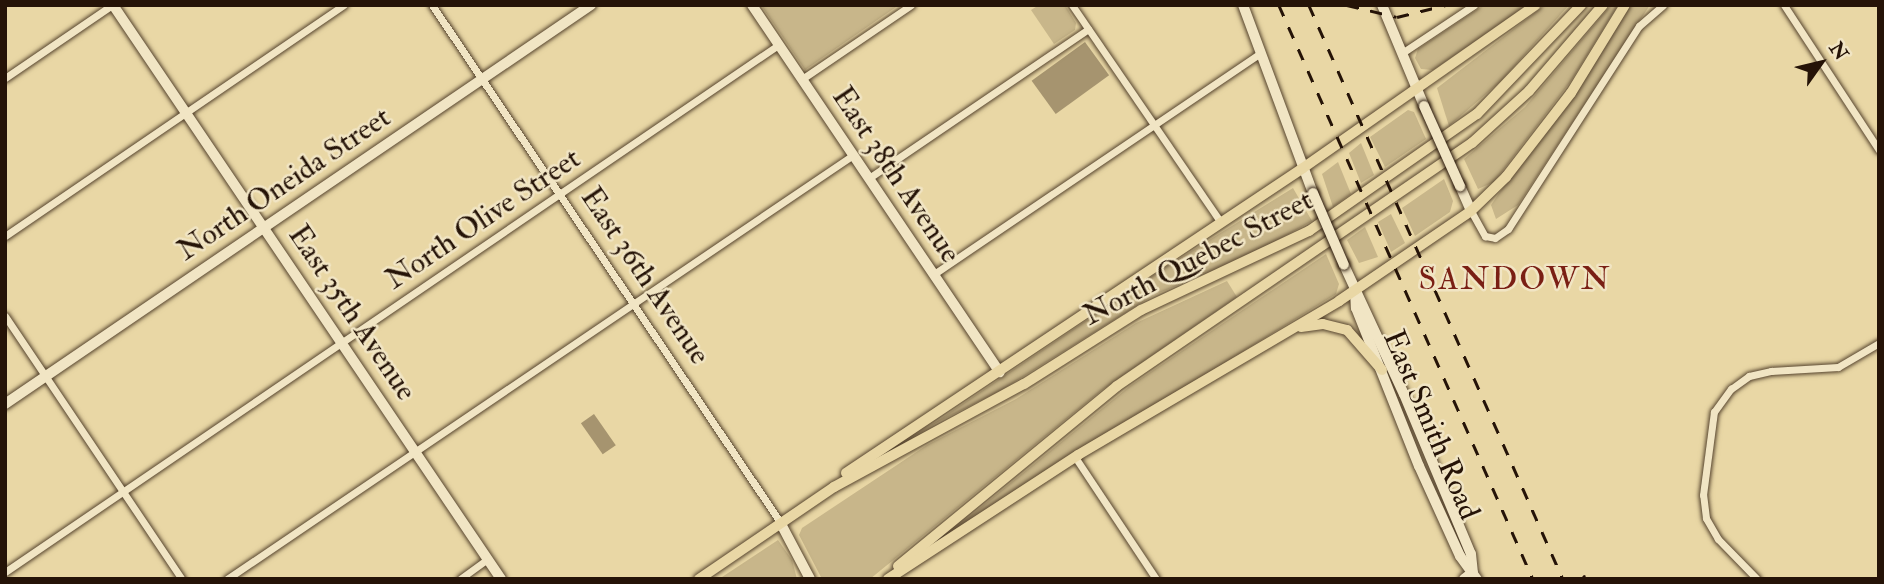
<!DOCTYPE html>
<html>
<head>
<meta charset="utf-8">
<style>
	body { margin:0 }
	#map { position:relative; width:1884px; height:584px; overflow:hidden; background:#e9d7a5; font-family:"IM FELL Double Pica",serif }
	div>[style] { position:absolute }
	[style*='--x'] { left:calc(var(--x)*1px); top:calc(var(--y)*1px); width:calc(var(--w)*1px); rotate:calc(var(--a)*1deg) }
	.green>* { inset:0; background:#c8b68a }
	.water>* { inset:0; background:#a6946f; transform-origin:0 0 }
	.roads { filter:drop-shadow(0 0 2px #56442e) drop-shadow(0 0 2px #56442e) }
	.street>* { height:7px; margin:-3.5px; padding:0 3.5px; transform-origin:3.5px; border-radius:3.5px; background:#f1e5c4 }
	.secondary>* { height:10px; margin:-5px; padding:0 5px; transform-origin:5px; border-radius:5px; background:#f1e5c4 }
	.primary>* { height:10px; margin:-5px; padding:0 5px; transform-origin:5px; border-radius:5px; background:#e9d7a5 }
	.rail>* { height:2.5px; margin-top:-1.25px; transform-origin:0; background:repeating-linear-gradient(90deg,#251307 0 12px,transparent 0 24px) }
	.bridges { filter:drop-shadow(0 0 2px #251307) drop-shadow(0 0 2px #251307) }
	.secondary-bridge>* { height:10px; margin:-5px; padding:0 5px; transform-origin:5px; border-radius:5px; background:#f1e5c4 }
	span { translate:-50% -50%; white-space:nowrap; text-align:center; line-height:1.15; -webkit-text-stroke:5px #f1e5c4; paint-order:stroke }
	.street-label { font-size:30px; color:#251307 }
	.neighbourhood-label { font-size:32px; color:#7a1f14; letter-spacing:2px }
	.frame { position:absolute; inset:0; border:7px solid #251307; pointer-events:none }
	.north { position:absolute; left:1786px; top:28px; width:70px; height:70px; -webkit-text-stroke:5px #f1e5c4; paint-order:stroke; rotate:56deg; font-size:19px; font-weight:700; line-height:28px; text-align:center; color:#251307 }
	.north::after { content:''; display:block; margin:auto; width:24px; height:32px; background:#251307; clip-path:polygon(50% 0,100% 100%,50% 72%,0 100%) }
</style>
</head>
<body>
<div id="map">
	<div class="green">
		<div style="clip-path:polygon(761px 5px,899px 5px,805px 70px)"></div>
		<div style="clip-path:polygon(1039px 5px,1065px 5px,1076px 23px,1075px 30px,1054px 44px,1031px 10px)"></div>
		<div style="clip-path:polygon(1484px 5px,1529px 5px,1433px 70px,1421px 69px,1415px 58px,1418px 49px)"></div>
		<div style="clip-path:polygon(1545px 5px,1569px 5px,1501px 81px,1449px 126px,1437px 88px)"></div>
		<div style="clip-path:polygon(1611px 5px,1618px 5px,1571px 81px,1494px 182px,1478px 189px,1464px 159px,1525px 107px)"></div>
		<div style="clip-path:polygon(1629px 5px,1650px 5px,1518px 205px,1496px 219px,1491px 205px)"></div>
		<div style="clip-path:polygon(1408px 110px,1414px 112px,1426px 139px,1385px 167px,1370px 137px)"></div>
		<div style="clip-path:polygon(1361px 143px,1374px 175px,1361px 183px,1349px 153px)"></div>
		<div style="clip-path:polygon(1338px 162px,1351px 194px,1333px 207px,1322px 174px)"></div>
		<div style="clip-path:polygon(1444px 179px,1453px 201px,1450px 212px,1415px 236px,1402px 208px)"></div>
		<div style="clip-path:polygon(1293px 188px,1312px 221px,1251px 255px,1154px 295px,1000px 391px,930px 426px,1161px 270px)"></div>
		<div style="clip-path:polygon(1391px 214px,1405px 243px,1391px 252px,1378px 222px)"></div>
		<div style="clip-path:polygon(1365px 227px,1378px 257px,1359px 263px,1347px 240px)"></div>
		<div style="clip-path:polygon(1326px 254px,1339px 284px,1336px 294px,948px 534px,1130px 386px)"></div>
		<div style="clip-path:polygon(1227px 281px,1237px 297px,1102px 390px,870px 579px,822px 579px,799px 535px,802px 528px,927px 445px,1016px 399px,1136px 323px)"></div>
		<div style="clip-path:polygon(778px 540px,792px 560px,797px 579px,719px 579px)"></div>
	</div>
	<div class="water">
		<div style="left:1085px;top:42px;width:41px;height:66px;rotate:54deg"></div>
		<div style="left:594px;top:414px;width:38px;height:16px;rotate:55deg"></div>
	</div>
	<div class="roads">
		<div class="street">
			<div style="--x:432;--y:5;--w:623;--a:56.05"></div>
			<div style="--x:1072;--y:5;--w:264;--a:55.6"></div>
			<div style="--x:1784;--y:5;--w:173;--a:56.8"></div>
			<div style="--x:1402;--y:53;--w:87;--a:-33.7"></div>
			<div style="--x:5;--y:78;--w:130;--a:-34.3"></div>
			<div style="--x:802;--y:79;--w:132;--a:-34.2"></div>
			<div style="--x:869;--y:178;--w:265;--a:-34.2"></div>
			<div style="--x:1471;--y:211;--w:29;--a:61"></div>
			<div style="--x:1485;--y:236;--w:10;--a:11"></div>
			<div style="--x:1495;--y:238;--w:16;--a:-35"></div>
			<div style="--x:1508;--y:229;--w:242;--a:-57.2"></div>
			<div style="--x:1639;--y:26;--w:32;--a:-41"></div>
			<div style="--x:5;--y:236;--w:410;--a:-34.3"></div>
			<div style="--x:934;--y:274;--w:395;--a:-34.1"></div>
			<div style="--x:5;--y:316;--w:317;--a:56.1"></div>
			<div style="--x:1075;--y:457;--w:146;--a:56.4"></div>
			<div style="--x:5;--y:572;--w:936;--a:-34.28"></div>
			<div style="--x:227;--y:579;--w:756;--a:-34.11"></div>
			<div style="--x:460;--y:579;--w:34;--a:-36"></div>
			<div style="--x:1757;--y:579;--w:56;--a:-134.3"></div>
			<div style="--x:1718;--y:539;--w:24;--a:-120"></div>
			<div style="--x:1706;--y:518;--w:23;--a:-97"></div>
			<div style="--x:1703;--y:495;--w:84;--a:-82.5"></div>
			<div style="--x:1714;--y:412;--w:29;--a:-54"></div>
			<div style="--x:1731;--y:389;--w:22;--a:-36"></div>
			<div style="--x:1749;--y:376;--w:23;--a:-13"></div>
			<div style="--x:1771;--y:371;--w:67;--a:-3.4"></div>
			<div style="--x:1838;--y:367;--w:48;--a:-30.3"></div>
		</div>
		<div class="secondary">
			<div style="--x:113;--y:5;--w:693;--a:55.94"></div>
			<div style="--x:752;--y:5;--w:443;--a:56"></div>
			<div style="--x:1243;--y:5;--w:201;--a:69.6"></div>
			<div style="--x:1382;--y:5;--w:109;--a:67.4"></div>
			<div style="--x:1460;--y:186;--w:27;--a:66"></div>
			<div style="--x:1344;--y:265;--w:142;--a:65.1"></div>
			<div style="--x:1404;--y:394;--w:173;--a:67.3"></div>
			<div style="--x:1471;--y:554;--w:18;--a:84"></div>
			<div style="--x:1355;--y:291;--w:17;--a:87"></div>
			<div style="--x:1356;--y:308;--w:170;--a:68.3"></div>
			<div style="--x:1419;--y:466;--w:99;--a:65.5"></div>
			<div style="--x:1460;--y:556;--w:29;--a:54"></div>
			<div style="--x:5;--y:404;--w:709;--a:-34.25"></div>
			<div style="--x:780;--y:522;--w:64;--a:62.2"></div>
			<div style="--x:1464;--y:579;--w:11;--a:-38"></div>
		</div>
		<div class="primary">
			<div style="--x:1301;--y:327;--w:22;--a:-8"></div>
			<div style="--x:1323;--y:324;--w:25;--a:14"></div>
			<div style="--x:1347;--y:330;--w:53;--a:48.8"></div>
			<div style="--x:846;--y:473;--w:549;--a:-33.72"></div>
			<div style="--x:1303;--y:168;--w:284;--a:-35"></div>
			<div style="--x:898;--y:566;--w:283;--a:-39.4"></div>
			<div style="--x:1117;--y:386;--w:430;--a:-34.4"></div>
			<div style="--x:1472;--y:143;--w:77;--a:-42.4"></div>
			<div style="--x:1529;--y:91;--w:113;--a:-49.3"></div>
			<div style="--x:699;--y:579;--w:163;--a:-34.3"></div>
			<div style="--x:834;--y:487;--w:216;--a:-28.5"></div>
			<div style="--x:1024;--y:384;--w:138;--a:-32.3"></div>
			<div style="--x:1141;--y:310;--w:186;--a:-25.2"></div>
			<div style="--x:1309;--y:231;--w:205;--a:-34.9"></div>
			<div style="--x:1477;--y:114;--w:151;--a:-46.3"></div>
			<div style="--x:888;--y:579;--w:227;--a:-33.1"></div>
			<div style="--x:1078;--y:455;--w:303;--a:-30.5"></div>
			<div style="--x:1339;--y:301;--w:160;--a:-34.3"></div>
			<div style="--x:1471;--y:211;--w:49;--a:-44.2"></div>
			<div style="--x:1506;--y:177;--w:106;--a:-52.3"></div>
			<div style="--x:1571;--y:93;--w:103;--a:-58.5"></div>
		</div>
	</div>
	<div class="rail">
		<div style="--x:1279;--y:5;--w:628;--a:66.13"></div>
		<div style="--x:1309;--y:5;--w:628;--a:66.13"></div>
		<div style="--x:1347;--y:5;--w:51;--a:13.5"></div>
		<div style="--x:1397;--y:17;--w:50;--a:-13.8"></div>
		<div style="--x:1584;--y:575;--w:4;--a:76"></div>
	</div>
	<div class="bridges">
		<div class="secondary-bridge">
			<div style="--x:1424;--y:106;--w:88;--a:65.8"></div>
			<div style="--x:1313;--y:193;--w:78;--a:66.7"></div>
		</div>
	</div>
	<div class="street-label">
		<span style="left:896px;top:175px;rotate:56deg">East 38th Avenue</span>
		<span style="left:284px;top:184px;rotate:-34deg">North Oneida Street</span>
		<span style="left:483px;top:219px;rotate:-34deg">North Olive Street</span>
		<span style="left:1198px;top:258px;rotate:-28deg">North Quebec Street</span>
		<span style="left:645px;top:276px;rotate:56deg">East 36th Avenue</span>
		<span style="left:352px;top:313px;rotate:56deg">East 35th Avenue</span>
		<span style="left:1431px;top:425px;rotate:67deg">East Smith Road</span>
	</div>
	<div class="neighbourhood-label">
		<span style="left:1515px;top:279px">SANDOWN</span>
	</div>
	<div class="frame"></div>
	<div class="north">N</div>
</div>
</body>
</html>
